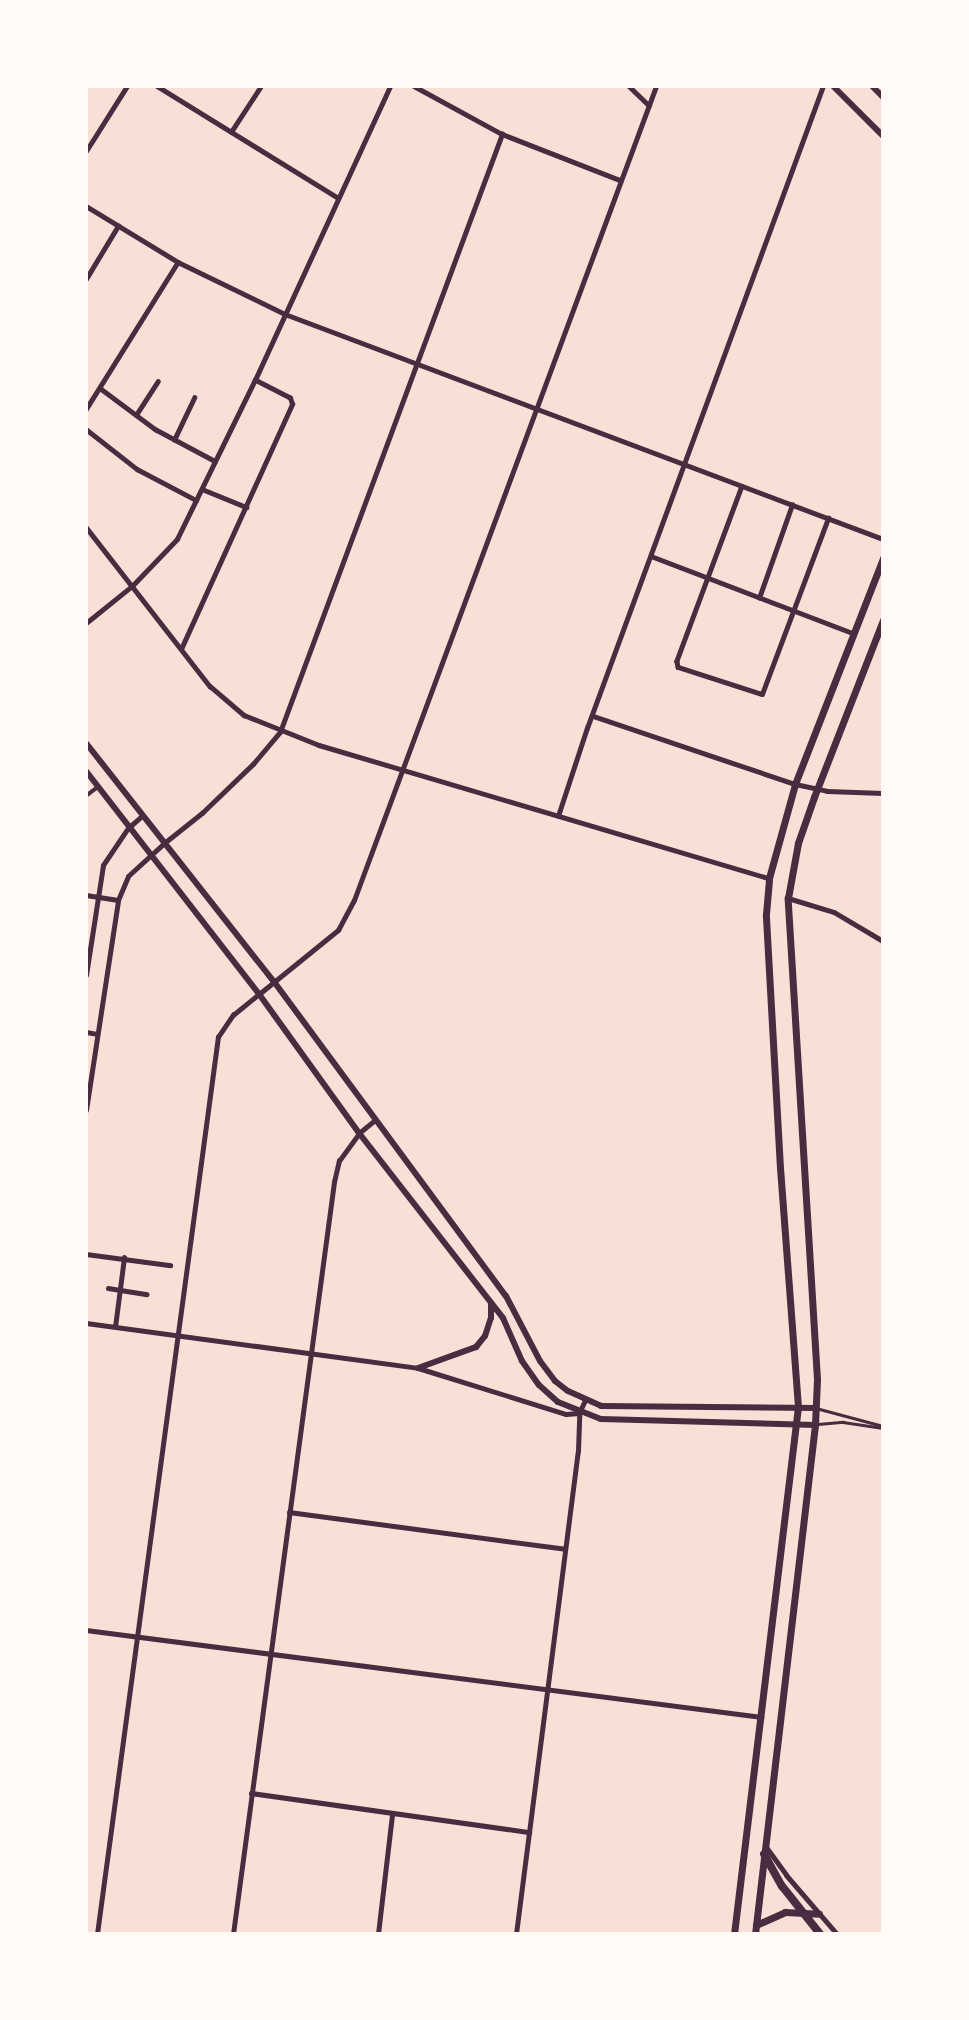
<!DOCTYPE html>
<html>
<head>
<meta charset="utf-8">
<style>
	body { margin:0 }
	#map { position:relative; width:969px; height:2020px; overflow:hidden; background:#f7e1d7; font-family:"Sofia Sans Condensed",sans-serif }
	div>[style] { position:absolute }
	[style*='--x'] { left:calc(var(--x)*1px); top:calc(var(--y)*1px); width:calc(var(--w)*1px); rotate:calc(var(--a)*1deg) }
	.service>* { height:2.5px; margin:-1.25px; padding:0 1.25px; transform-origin:1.25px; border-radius:1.25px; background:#4a2c40 }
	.pedestrian>* { height:3.5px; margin:-1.75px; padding:0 1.75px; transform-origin:1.75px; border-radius:1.75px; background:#4a2c40 }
	.minor>* { height:4.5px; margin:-2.25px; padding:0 2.25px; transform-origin:2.25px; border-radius:2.25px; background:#4a2c40 }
	.tertiary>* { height:5px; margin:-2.5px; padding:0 2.5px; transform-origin:2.5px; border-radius:2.5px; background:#4a2c40 }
	.secondary>* { height:6px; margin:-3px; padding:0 3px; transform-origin:3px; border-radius:3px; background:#4a2c40 }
	.primary>* { height:7px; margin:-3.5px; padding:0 3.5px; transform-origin:3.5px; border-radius:3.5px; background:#4a2c40 }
	.motorway>* { height:8px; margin:-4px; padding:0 4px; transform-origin:4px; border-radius:4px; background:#4a2c40 }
	span { translate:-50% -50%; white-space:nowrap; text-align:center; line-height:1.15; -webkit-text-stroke:7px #fffaf5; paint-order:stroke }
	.frame { position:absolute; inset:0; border:88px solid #fffaf5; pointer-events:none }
</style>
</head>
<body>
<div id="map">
	<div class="service">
		<div style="--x:816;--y:1408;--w:69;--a:15"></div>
		<div style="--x:818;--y:1424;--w:25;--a:-5"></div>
		<div style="--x:843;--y:1422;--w:40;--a:8.5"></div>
	</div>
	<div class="pedestrian">
		<div style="--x:86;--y:796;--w:15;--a:-37"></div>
	</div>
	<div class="minor">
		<div style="--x:157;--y:86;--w:213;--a:31.7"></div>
		<div style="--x:414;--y:86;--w:100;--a:28.6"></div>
		<div style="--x:502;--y:134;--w:127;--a:21.3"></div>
		<div style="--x:629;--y:86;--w:28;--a:44"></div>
		<div style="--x:231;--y:132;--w:55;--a:-56.9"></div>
		<div style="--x:86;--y:206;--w:108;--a:31.3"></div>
		<div style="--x:178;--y:262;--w:119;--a:25.9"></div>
		<div style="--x:285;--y:314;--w:639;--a:20.62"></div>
		<div style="--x:86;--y:279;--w:62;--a:-58.9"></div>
		<div style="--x:100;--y:388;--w:69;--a:36.7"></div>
		<div style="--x:155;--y:429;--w:68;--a:28.1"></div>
		<div style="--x:86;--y:409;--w:173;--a:-58"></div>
		<div style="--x:136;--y:415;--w:40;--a:-57.1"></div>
		<div style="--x:86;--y:429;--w:65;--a:38.1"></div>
		<div style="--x:137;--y:469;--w:67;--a:27.7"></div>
		<div style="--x:174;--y:440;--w:47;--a:-64.5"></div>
		<div style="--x:742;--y:486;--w:187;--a:110.4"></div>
		<div style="--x:677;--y:661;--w:6;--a:81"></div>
		<div style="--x:678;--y:667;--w:88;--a:17.8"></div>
		<div style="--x:762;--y:694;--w:188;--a:-69.4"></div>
		<div style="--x:202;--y:489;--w:48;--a:22.2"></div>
		<div style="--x:86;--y:527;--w:202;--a:52.1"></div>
		<div style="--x:210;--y:686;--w:45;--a:40.5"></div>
		<div style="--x:244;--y:715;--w:81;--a:21.8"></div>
		<div style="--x:319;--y:745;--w:469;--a:16.5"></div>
		<div style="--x:651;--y:556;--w:216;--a:20.9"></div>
		<div style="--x:759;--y:598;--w:99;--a:-70.5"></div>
		<div style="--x:86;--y:623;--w:59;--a:-38.8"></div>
		<div style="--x:132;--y:586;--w:65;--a:-46.2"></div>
		<div style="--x:177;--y:539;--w:177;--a:-63.9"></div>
		<div style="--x:255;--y:380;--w:324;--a:-65.3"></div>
		<div style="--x:181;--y:649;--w:269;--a:-65.6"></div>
		<div style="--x:292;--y:404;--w:6;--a:-108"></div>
		<div style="--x:290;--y:398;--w:39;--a:-153"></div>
		<div style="--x:593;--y:716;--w:213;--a:18.6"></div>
		<div style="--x:558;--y:816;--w:93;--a:-71.8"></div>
		<div style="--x:587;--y:728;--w:684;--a:-69.82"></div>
		<div style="--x:163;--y:844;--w:50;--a:-38.5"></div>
		<div style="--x:202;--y:813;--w:71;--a:-43.9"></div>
		<div style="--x:253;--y:764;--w:42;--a:-49.8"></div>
		<div style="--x:280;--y:732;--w:638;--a:-69.63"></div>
		<div style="--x:86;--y:895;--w:32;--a:9"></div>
		<div style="--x:788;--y:898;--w:48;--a:16.9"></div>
		<div style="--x:834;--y:912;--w:57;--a:30.6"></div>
		<div style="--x:86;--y:1254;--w:85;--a:7.5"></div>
		<div style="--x:108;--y:1288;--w:39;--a:9"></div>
		<div style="--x:115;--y:1327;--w:70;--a:-82.6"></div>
		<div style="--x:289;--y:1512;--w:278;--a:7.6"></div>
		<div style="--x:86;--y:1630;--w:681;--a:7.34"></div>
		<div style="--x:251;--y:1793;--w:281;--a:8"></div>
		<div style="--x:97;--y:1934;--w:905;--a:-82.32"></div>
		<div style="--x:218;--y:1037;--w:27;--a:-56"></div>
		<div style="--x:233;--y:1015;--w:33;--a:-39"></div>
		<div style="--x:233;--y:1934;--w:759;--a:-82.35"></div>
		<div style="--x:334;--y:1182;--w:22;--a:-77"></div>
		<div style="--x:339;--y:1161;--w:34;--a:-54"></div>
		<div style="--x:359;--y:1133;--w:21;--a:-39"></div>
		<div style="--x:378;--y:1934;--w:120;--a:-83.3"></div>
		<div style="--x:516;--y:1934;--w:487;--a:-82.7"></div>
		<div style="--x:578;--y:1451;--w:38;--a:-88"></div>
	</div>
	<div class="tertiary">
		<div style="--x:86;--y:151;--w:77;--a:-57.8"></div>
		<div style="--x:795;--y:784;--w:33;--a:12"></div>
		<div style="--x:827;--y:791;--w:56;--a:2"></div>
		<div style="--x:86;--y:975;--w:111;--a:-81.2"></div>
		<div style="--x:103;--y:865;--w:45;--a:-56"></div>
		<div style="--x:128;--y:828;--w:18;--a:-41"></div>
		<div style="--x:259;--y:994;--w:102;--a:-39"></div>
		<div style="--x:338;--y:930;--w:34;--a:-62"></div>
		<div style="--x:354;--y:900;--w:868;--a:-69.64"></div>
		<div style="--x:86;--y:1032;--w:11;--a:10"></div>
		<div style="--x:86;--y:1110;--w:212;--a:-81.3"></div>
		<div style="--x:118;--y:900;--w:26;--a:-67"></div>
		<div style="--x:128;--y:876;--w:47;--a:-42.4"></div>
		<div style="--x:86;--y:1323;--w:335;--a:7.7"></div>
		<div style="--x:418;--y:1368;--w:155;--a:17.3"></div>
		<div style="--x:566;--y:1414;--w:13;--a:-4"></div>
		<div style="--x:579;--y:1413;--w:14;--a:-65"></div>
		<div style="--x:766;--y:1847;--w:34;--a:54"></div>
		<div style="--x:786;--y:1875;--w:78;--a:49.2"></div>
	</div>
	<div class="secondary">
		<div style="--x:833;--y:86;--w:71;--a:45"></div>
		<div style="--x:872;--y:86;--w:16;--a:45"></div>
		<div style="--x:86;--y:743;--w:305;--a:51.8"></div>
		<div style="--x:275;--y:983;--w:389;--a:53.6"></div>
		<div style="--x:506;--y:1296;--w:73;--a:62.4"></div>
		<div style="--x:540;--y:1361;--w:25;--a:53"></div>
		<div style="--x:555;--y:1381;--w:16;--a:38"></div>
		<div style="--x:568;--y:1391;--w:36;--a:24"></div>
		<div style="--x:601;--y:1406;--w:215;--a:0.5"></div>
		<div style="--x:86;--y:771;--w:282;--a:52.2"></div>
		<div style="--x:259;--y:994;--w:171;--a:54.3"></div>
		<div style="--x:359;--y:1133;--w:234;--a:52.1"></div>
		<div style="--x:503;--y:1318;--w:47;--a:66.2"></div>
		<div style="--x:522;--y:1361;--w:29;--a:55"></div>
		<div style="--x:539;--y:1385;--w:25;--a:42"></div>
		<div style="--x:558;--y:1402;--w:46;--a:21.6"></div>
		<div style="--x:601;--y:1419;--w:214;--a:1.6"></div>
		<div style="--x:418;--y:1368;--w:62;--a:-19.9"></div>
		<div style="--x:476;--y:1347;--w:14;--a:-51"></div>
		<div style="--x:485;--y:1336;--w:19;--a:-72"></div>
		<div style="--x:491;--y:1318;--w:14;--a:-90"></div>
	</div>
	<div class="primary">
		<div style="--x:756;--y:1925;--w:32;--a:-24"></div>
		<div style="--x:785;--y:1912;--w:34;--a:3"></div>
		<div style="--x:734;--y:1934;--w:531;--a:-83.08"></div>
		<div style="--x:798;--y:1407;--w:240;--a:-94.3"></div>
		<div style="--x:780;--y:1168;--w:254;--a:-93.2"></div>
		<div style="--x:766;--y:914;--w:36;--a:-85"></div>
		<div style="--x:769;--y:878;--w:98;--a:-74.5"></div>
		<div style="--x:795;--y:784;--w:243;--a:-68.7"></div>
		<div style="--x:755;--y:1934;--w:513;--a:-83.28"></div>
		<div style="--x:815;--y:1425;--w:46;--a:-87.5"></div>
		<div style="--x:817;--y:1379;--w:482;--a:-93.5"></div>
		<div style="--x:788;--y:898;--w:56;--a:-79.7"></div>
		<div style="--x:798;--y:843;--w:49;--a:-70.8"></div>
		<div style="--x:814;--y:797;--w:190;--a:-68.7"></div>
	</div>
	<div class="motorway">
		<div style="--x:764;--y:1854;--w:37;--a:61"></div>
		<div style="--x:782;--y:1886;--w:61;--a:51.6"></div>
	</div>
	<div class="frame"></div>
</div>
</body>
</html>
